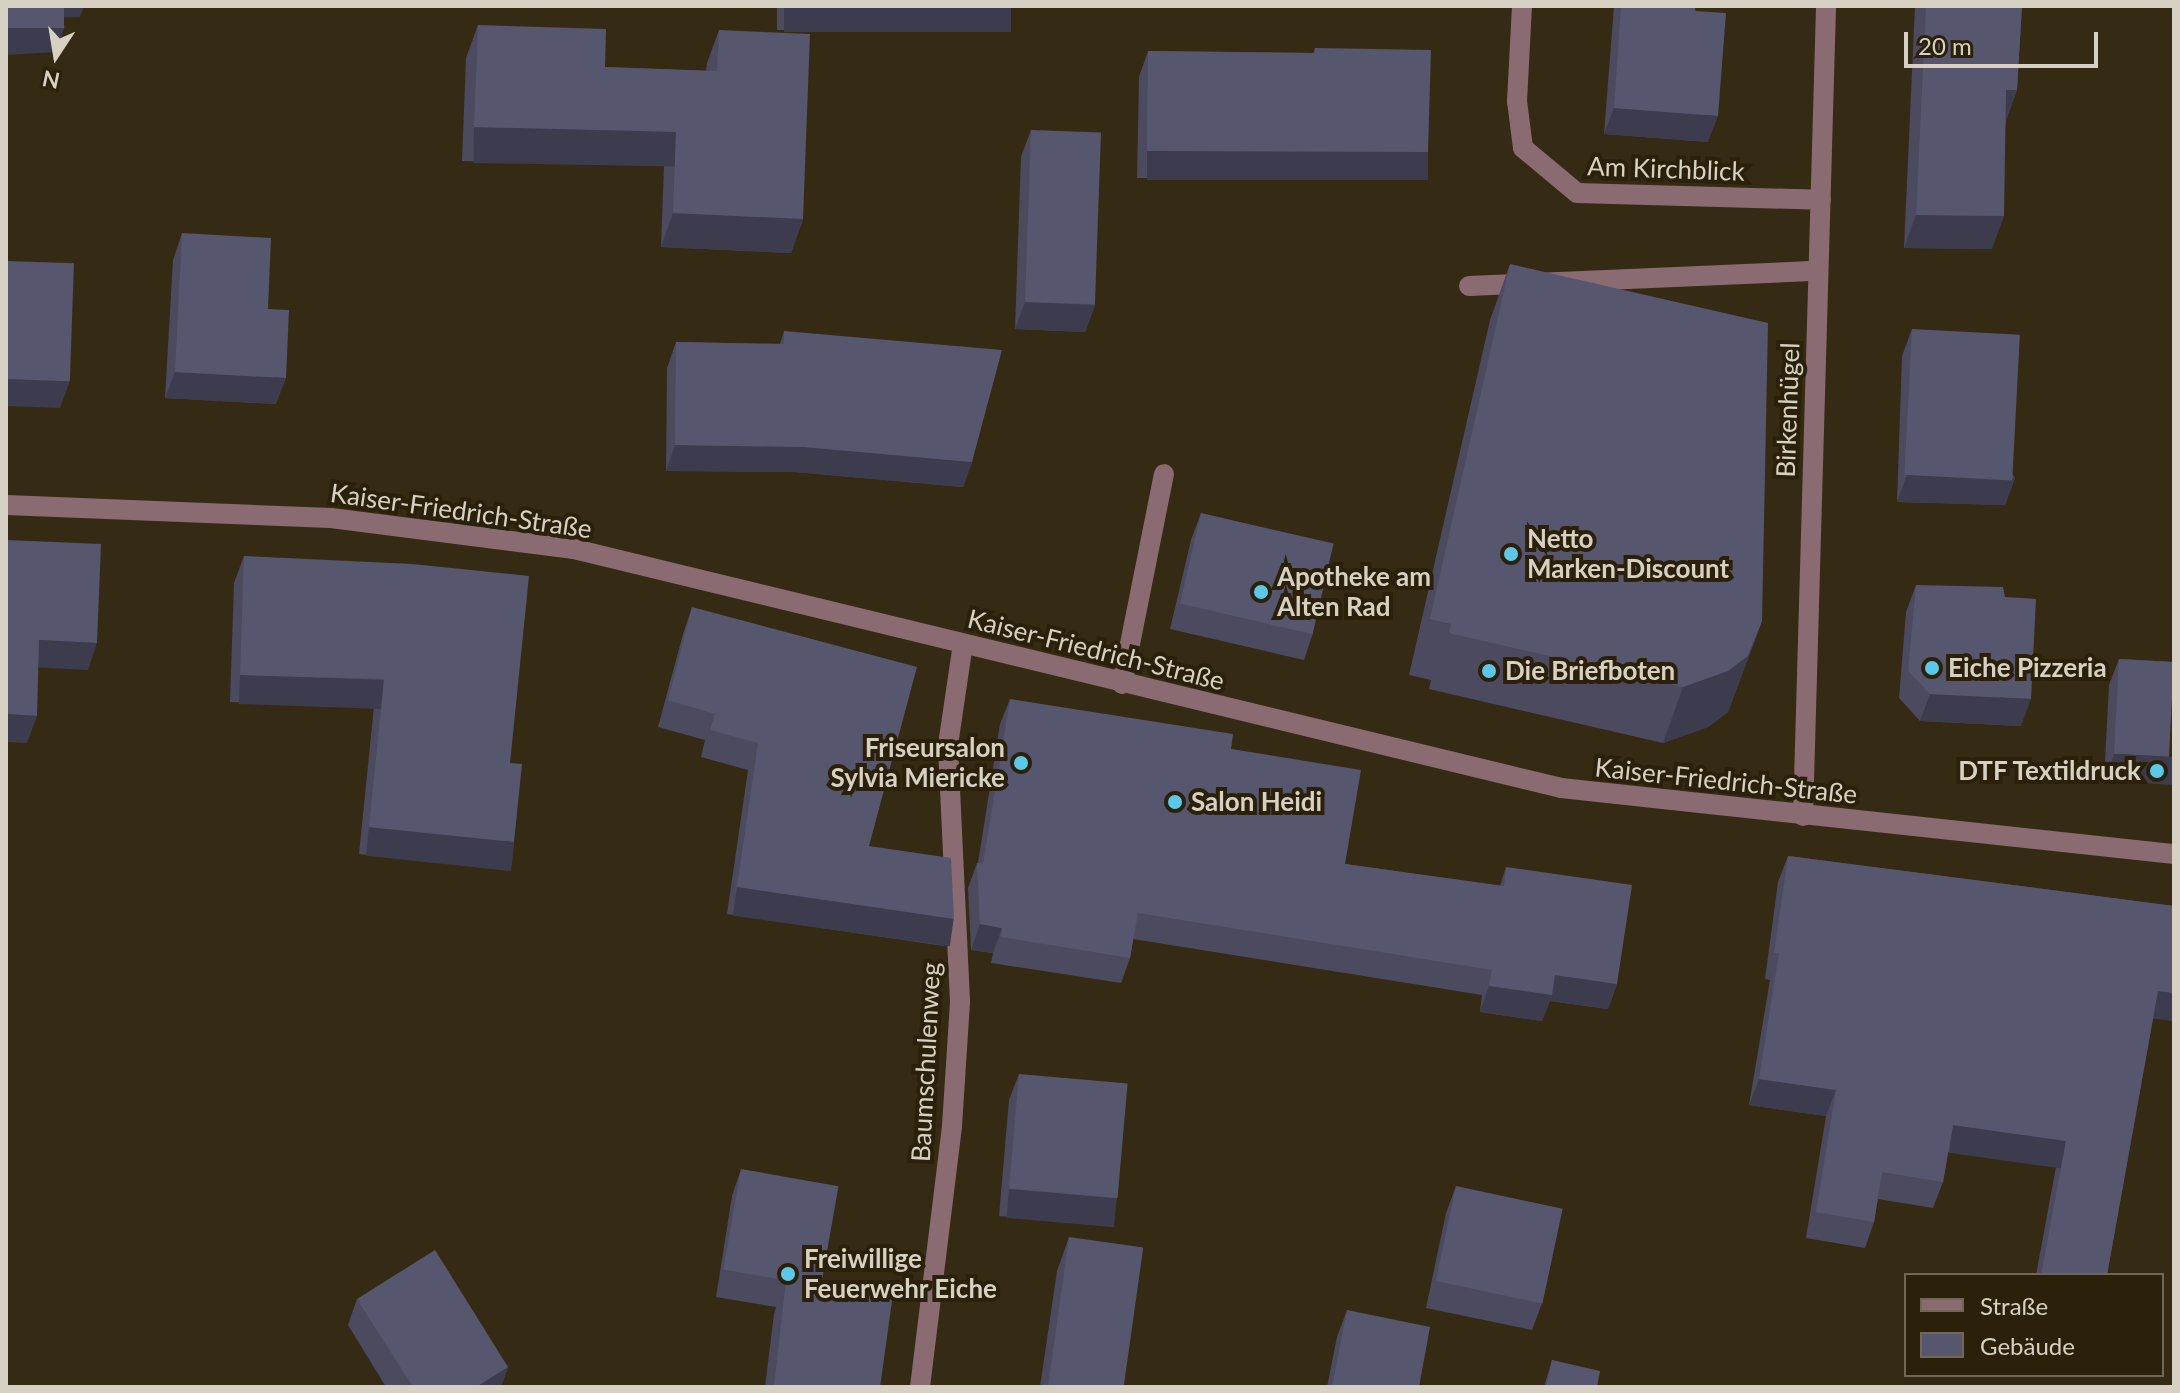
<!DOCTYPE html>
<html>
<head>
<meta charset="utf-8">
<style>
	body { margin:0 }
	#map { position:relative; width:2180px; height:1393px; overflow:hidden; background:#352b14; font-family:Lato,sans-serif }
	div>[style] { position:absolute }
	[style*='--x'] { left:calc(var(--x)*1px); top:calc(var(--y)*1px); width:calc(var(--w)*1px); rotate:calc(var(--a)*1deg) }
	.minor>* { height:20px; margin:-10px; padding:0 10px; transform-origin:10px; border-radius:10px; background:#8a6b72 }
	.wall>* { inset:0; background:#4b4a5f; transform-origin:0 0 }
	.shaded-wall>* { inset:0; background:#3d3c4e; transform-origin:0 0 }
	.building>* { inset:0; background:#57566f; transform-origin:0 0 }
	.dots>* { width:22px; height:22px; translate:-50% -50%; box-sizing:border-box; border:4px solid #2b210a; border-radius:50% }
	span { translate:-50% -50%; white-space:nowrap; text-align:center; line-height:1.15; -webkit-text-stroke:8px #2b210a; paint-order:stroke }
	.street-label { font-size:26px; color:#d7d1c3 }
	.poi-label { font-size:26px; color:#d7d1c3; font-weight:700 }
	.left { translate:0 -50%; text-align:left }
	.right { translate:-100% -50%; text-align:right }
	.frame { position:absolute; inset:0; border:8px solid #d7d1c3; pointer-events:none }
	.legend { position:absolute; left:1904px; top:1273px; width:260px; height:104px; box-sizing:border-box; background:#2b210a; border:2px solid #706754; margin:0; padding:10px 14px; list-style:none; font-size:24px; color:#d7d1c3 }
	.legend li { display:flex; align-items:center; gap:16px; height:40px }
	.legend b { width:40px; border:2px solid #706754 }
	.north { position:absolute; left:16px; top:16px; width:80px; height:80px; -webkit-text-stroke:6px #2b210a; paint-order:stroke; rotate:192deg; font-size:22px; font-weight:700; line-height:32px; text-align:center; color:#d7d1c3 }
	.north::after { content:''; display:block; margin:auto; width:28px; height:36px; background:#d7d1c3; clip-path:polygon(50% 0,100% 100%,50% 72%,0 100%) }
	.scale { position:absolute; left:1904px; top:32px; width:194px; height:36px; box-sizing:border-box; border:4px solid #d7d1c3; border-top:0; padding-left:10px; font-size:24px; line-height:28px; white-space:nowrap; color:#d7d1c3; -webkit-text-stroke:6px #2b210a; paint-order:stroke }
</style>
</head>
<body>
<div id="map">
	<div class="minor">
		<div style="--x:1522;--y:6;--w:95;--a:93"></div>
		<div style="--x:1517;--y:101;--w:47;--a:82.7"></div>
		<div style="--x:1523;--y:148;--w:70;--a:39.8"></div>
		<div style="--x:1577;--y:193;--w:244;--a:1.6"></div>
		<div style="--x:1469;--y:286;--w:348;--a:-2.5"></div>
		<div style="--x:6;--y:505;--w:325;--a:2.3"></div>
		<div style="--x:331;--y:518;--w:245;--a:7.3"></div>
		<div style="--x:574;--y:549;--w:1016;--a:13.61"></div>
		<div style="--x:1561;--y:788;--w:617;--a:6.15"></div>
		<div style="--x:1122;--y:684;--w:214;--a:-78.7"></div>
		<div style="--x:1803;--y:816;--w:810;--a:-88.37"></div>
		<div style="--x:920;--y:1387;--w:263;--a:-83"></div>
		<div style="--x:952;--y:1126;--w:125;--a:-86.3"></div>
		<div style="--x:960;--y:1001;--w:256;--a:-92.7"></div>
		<div style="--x:948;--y:745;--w:102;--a:-81.6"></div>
	</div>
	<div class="wall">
		<div style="left:777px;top:6px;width:234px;height:24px"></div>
		<div style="clip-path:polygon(1614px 6px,1695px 6px,1708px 142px,1604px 134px)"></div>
		<div style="clip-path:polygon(1915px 6px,2022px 6px,2017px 90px,2006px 120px,1992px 249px,1904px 248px)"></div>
		<div style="clip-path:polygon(478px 25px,605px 67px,706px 71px,707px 63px,719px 30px,803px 219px,791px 253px,661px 247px,664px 166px,462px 161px,466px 58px)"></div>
		<div style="clip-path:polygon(1315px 48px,1428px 152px,1419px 179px,1137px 178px,1139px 77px,1148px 51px,1313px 53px)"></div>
		<div style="clip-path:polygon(1031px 130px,1095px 305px,1085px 332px,1015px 329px,1021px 157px)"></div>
		<div style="clip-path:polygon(182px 233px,268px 309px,276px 404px,165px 398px,173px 260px)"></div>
		<div style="clip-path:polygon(1510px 264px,1762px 621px,1728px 712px,1708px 727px,1663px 743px,1429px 689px,1431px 680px,1409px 675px,1490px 320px)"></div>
		<div style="clip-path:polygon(1912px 329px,2015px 478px,2005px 505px,1897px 502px,1902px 356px)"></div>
		<div style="clip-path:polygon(784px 331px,972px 462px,963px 487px,795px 472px,666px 471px,667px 368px,676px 342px,780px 344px)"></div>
		<div style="clip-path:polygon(1201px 513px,1313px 633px,1304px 660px,1170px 629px,1191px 540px)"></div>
		<div style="clip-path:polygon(244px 556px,510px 763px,504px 869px,359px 854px,374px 706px,230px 702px,234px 583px)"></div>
		<div style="clip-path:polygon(1916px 585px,2021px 726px,1920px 721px,1899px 698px,1906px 612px)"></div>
		<div style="clip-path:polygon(692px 607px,869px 846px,944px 946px,727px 914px,748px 770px,701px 757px,705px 740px,658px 727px,683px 634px)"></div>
		<div style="clip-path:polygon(2119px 659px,2174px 662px,2104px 781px,2109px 685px)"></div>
		<div style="clip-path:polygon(1010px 699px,1231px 749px,1345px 864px,1500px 886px,1506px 867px,1617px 984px,1608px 1009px,1550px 1001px,1542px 1021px,1480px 1012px,1482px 995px,1133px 939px,1130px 958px,1121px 983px,991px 963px,993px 953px,971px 950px,968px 888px,977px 863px,978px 863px,1000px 724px)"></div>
		<div style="clip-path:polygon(1788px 856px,2174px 906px,2174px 1021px,2153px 1018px,2107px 1275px,2036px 1275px,2056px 1167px,1948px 1152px,1943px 1182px,1933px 1208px,1878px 1199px,1874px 1222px,1865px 1248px,1806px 1238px,1826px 1116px,1749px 1105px,1770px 980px,1765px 979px,1778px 882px)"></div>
		<div style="clip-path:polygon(1019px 1074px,1117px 1199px,1107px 1226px,999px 1216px,1009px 1100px)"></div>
		<div style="clip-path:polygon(741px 1169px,822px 1285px,880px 1387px,765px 1387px,774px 1314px,776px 1307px,716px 1297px,732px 1196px)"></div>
		<div style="clip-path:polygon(1456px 1186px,1542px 1303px,1532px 1330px,1426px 1308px,1446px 1213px)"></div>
		<div style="clip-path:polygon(1069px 1237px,1119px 1387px,1040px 1387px,1057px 1271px)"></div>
		<div style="clip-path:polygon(357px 1299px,508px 1367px,501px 1387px,386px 1387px,348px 1325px)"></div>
		<div style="clip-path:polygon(1347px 1310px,1419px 1387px,1327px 1387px,1337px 1337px)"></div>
		<div style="clip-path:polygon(1552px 1360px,1597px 1387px,1544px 1387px)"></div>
	</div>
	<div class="shaded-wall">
		<div style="clip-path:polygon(58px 6px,84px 6px,80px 17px,53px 18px)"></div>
		<div style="left:784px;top:6px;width:227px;height:26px"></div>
		<div style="clip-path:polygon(65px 26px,56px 52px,6px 55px,6px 28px)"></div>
		<div style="clip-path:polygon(2006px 90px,2017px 90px,2005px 123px)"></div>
		<div style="clip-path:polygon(1614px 108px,1718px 116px,1708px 142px,1604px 134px)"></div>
		<div style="left:474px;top:127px;width:202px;height:36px;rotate:1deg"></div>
		<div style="left:1147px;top:151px;width:281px;height:29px"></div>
		<div style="clip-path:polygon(673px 213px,803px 219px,791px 253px,661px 247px)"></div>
		<div style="clip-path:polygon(1916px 215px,2004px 216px,1992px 249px,1904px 248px)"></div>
		<div style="clip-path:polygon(1025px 302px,1095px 305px,1085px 332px,1015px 329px)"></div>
		<div style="clip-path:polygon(175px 372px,286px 378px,276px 404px,165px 398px)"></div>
		<div style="clip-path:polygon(6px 379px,70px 381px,60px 408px,6px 406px)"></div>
		<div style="clip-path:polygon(675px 445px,804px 447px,972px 462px,963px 487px,795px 472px,666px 471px)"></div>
		<div style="clip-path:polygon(1907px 475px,2015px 478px,2005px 505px,1897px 502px)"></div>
		<div style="clip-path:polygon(1762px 621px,1728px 712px,1708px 727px,1663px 743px,1683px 687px)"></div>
		<div style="clip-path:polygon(39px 640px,97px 643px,88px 670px,29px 667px)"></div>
		<div style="left:240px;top:675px;width:144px;height:29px;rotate:2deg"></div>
		<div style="clip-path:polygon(1930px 694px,2031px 699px,2021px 726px,1920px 721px)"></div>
		<div style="clip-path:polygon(6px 714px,37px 716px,27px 743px,6px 742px)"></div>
		<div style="clip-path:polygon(2114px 754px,2174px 757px,2174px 785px,2104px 781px)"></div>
		<div style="left:369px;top:827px;width:146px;height:29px;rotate:6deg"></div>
		<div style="left:737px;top:887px;width:219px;height:29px;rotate:8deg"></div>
		<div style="clip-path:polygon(980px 924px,1002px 928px,993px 953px,971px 950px)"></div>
		<div style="clip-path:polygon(1555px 975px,1617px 984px,1608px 1009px,1550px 1001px,1542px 1021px,1480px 1012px,1489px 986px)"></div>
		<div style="clip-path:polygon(2158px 991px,2174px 993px,2174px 1021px,2148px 1018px)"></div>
		<div style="clip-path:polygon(1759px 1079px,1836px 1090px,1826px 1116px,1749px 1105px)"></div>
		<div style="left:1953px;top:1125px;width:114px;height:28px;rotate:8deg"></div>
		<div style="left:1009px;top:1189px;width:108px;height:29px;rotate:5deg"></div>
		<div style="clip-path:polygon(508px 1367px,501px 1387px,476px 1387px)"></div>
	</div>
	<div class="building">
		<div style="left:6px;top:6px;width:58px;height:22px"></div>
		<div style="clip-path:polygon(1621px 6px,1695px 6px,1695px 11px,1726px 13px,1718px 116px,1614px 108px)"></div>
		<div style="clip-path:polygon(1926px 6px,2022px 6px,2017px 90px,2006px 90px,2004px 216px,1916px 215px)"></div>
		<div style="clip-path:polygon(478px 25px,606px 29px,605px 67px,717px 71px,719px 30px,810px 34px,803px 219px,673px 213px,676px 132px,474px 127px)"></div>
		<div style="clip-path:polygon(1315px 48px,1431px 50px,1428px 152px,1147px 151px,1148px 51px,1315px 53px)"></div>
		<div style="left:1031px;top:130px;width:70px;height:172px;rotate:2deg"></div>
		<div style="clip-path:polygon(182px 233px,271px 238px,268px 309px,289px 310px,286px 378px,175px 372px)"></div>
		<div style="left:6px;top:261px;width:68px;height:118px;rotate:2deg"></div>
		<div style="clip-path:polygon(1510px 264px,1768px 323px,1762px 621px,1748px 656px,1728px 671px,1683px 687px,1449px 633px,1451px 624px,1430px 619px)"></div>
		<div style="left:1912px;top:329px;width:108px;height:146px;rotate:3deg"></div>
		<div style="clip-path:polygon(784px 331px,1002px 350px,972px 462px,804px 447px,675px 445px,676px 342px,784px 344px)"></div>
		<div style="left:1201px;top:513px;width:136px;height:93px;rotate:13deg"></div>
		<div style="clip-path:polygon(6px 540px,101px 544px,97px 643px,39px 640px,37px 716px,6px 714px)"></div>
		<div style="clip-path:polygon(244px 556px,412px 564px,529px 576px,510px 763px,522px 764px,514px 842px,369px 827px,384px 679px,240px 675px)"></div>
		<div style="clip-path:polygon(1916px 585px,2003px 587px,2005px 597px,2036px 599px,2031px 699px,1930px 694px,1908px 671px)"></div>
		<div style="clip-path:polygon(692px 607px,917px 667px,869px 846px,951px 858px,954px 919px,737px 887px,758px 743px,710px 730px,715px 714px,668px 700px)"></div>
		<div style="left:2119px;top:659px;width:55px;height:95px;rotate:3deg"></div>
		<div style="clip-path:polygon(1010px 699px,1233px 734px,1231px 749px,1361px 770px,1345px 864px,1504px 886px,1506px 867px,1632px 885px,1617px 984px,1555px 975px,1552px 995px,1489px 986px,1492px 970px,1138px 913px,1130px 958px,1001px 937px,1002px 928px,980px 924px,977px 863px,983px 864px)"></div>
		<div style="clip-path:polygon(1788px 856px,2174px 906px,2174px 993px,2158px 991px,2107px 1275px,2041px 1275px,2066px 1141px,1953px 1125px,1943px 1182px,1882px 1172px,1874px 1222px,1816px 1212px,1836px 1090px,1759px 1079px,1779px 953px,1774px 953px)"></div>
		<div style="left:1019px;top:1074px;width:109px;height:115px;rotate:5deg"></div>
		<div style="left:741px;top:1169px;width:99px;height:102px;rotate:10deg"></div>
		<div style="left:1456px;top:1186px;width:109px;height:97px;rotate:12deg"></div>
		<div style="left:1069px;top:1237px;width:75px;height:152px;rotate:8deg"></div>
		<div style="clip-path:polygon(435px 1250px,508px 1367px,476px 1387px,413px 1387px,357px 1299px)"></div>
		<div style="clip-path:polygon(786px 1280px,893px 1294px,880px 1387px,774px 1387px)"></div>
		<div style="clip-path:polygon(1347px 1310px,1430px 1327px,1419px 1387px,1332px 1387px)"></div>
		<div style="clip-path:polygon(1552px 1360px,1600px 1371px,1597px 1387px,1546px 1387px)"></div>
	</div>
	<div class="dots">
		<div style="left:1511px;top:554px;background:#5cc7e8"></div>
		<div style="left:1261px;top:592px;background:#5cc7e8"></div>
		<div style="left:1932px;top:668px;background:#5cc7e8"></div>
		<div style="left:1489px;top:671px;background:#5cc7e8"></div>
		<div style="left:1021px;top:763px;background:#5cc7e8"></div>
		<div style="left:2157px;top:771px;background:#5cc7e8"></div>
		<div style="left:1175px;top:802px;background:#5cc7e8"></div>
		<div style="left:788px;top:1274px;background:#5cc7e8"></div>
	</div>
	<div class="street-label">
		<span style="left:1666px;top:169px;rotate:2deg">Am Kirchblick</span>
		<span style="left:1788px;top:410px;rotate:-88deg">Birkenhügel</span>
		<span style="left:461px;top:511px;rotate:8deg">Kaiser-Friedrich-Straße</span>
		<span style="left:1096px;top:650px;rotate:14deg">Kaiser-Friedrich-Straße</span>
		<span style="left:1726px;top:781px;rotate:6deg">Kaiser-Friedrich-Straße</span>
		<span style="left:926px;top:1062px;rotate:-87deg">Baumschulenweg</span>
	</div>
	<div class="poi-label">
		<span class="left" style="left:1527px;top:554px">Netto<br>Marken-Discount</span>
		<span class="left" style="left:1277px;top:592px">Apotheke am<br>Alten Rad</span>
		<span class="left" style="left:1948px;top:668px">Eiche Pizzeria</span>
		<span class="left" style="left:1505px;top:671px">Die Briefboten</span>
		<span class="right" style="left:1005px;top:763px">Friseursalon<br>Sylvia Miericke</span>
		<span class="right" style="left:2141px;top:771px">DTF Textildruck</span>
		<span class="left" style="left:1191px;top:802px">Salon Heidi</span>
		<span class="left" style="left:804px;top:1274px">Freiwillige<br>Feuerwehr Eiche</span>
	</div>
	<div class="frame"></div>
	<ul class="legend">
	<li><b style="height:10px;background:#8a6b72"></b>Straße</li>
	<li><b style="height:22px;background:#57566f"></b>Gebäude</li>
	</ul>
	<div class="north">N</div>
	<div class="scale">20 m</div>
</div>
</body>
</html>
